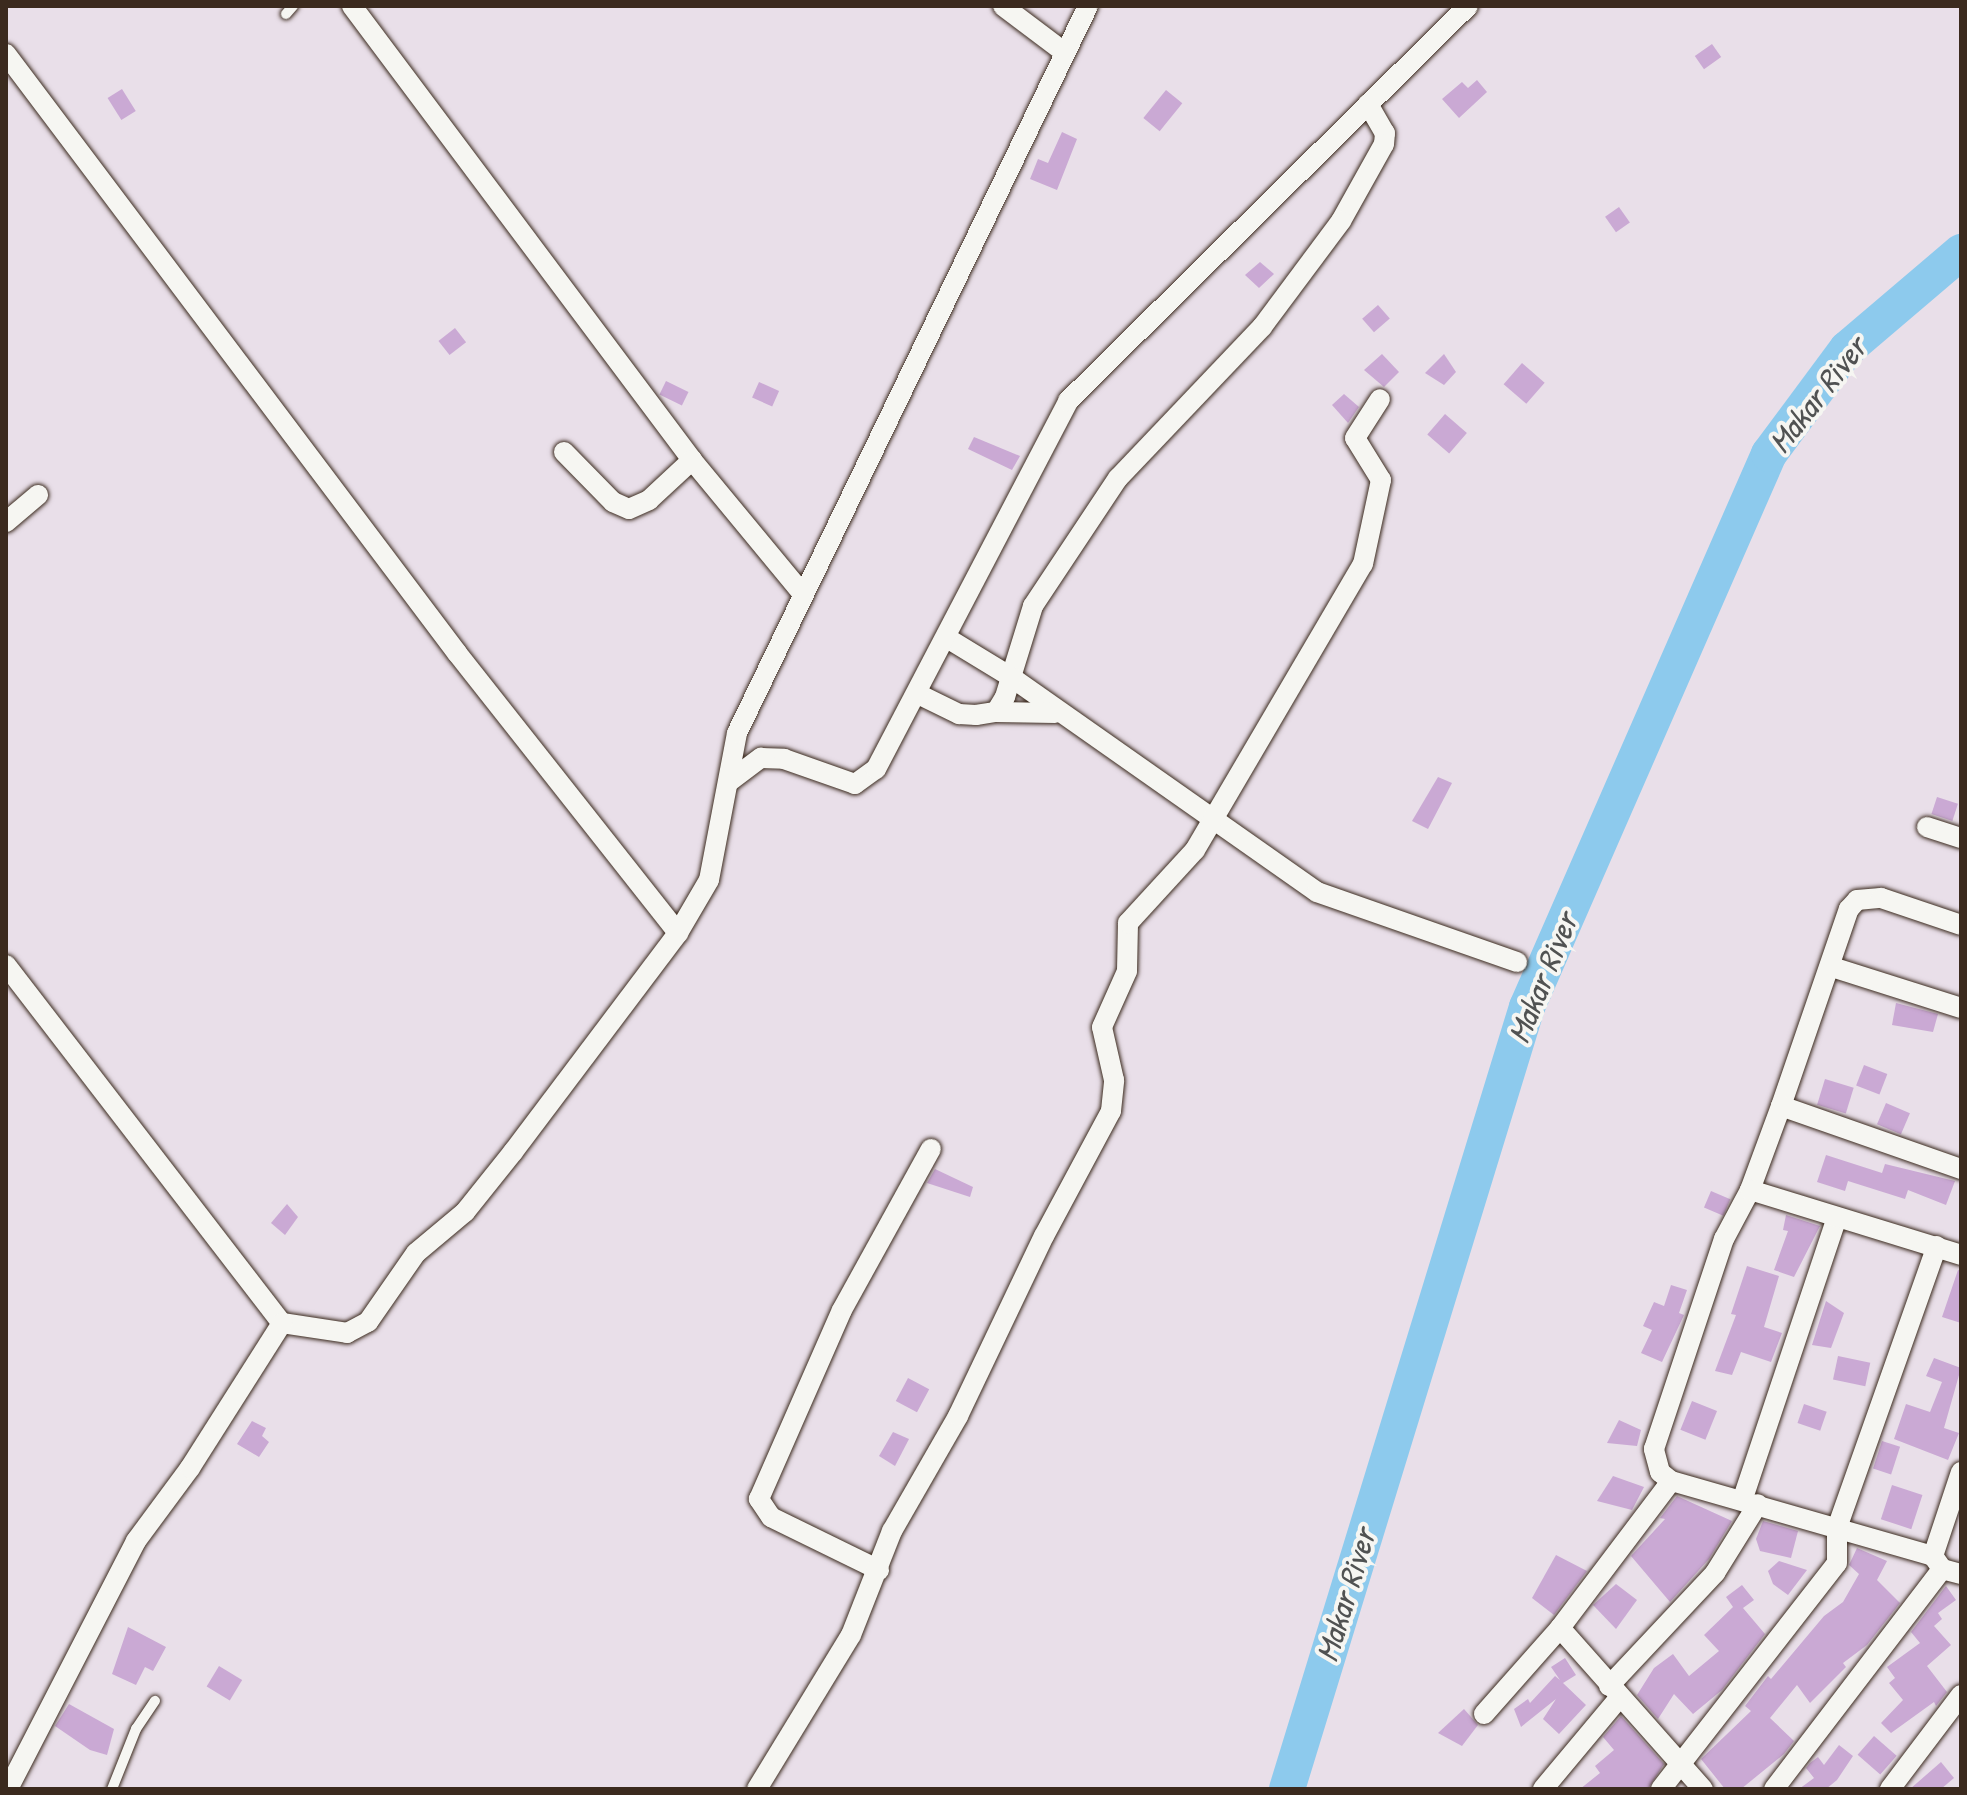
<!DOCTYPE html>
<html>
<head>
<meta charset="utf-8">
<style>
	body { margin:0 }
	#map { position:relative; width:1967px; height:1795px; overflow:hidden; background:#e9dfe9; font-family:"Patrick Hand",sans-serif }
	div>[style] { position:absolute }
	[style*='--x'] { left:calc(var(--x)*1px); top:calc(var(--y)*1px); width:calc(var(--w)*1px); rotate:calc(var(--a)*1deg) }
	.river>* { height:36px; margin:-18px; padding:0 18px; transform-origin:18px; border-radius:18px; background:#8dcaed }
	.building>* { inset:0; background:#caa9d4; transform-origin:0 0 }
	.roads { filter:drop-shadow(0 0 2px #3b2a1e) drop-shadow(0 0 2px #3b2a1e) }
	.service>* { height:10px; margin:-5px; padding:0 5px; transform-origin:5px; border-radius:5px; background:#f6f6f2 }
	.minor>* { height:20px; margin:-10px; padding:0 10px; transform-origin:10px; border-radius:10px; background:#f6f6f2 }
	span { translate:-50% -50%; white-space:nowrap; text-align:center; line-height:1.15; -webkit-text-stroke:8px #f6f6f2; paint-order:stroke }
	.water-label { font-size:32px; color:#505252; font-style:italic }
	.frame { position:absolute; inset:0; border:8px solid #3b2a1e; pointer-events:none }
</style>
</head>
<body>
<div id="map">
	<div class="river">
		<div style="--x:1287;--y:1789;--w:818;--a:-72.94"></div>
		<div style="--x:1527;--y:1007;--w:604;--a:-66.37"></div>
		<div style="--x:1769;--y:454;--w:131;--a:-53.4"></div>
		<div style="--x:1847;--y:349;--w:150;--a:-40.4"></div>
	</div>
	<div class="building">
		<div style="left:1712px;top:44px;width:16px;height:21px;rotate:55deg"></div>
		<div style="clip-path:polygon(1477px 80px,1487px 92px,1459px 118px,1442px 99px,1462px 82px,1468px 88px)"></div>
		<div style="left:122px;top:89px;width:26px;height:17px;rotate:58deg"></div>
		<div style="left:1166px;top:90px;width:21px;height:36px;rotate:39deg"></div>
		<div style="clip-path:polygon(1062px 132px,1077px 139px,1057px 190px,1030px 179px,1038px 159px,1048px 163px)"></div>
		<div style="left:1619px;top:207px;width:19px;height:17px;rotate:55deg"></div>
		<div style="clip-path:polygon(1260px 262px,1274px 274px,1259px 288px,1245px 275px)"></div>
		<div style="left:1378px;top:305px;width:18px;height:21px;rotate:49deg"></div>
		<div style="left:455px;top:328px;width:18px;height:21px;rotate:52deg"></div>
		<div style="clip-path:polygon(1382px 354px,1399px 372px,1384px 387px,1364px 370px)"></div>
		<div style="clip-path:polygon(1444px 354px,1456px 372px,1444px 385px,1425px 373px)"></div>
		<div style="left:1522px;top:363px;width:30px;height:28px;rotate:41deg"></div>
		<div style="left:666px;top:381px;width:25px;height:15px;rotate:26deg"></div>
		<div style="left:759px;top:382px;width:22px;height:17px;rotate:24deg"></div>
		<div style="clip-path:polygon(1344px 394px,1359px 407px,1348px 423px,1332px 405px)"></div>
		<div style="left:1445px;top:414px;width:29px;height:27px;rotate:41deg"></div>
		<div style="clip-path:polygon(974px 437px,1020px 456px,1012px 470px,968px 449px)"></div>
		<div style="clip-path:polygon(1438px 777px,1452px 783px,1428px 829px,1412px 821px)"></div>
		<div style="left:1937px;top:797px;width:22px;height:18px;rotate:18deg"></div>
		<div style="clip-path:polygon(1896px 1003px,1938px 1014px,1933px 1032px,1892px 1025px)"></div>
		<div style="left:1864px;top:1065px;width:25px;height:22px;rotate:21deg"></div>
		<div style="left:1825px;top:1079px;width:30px;height:27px;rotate:17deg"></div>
		<div style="left:1886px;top:1103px;width:26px;height:23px;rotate:23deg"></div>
		<div style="clip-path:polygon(1826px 1155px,1882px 1173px,1885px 1164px,1955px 1181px,1946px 1205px,1908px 1190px,1905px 1199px,1848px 1181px,1845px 1191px,1817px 1182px)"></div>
		<div style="clip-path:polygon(935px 1169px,973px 1187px,970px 1197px,927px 1183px)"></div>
		<div style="left:1711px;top:1191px;width:21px;height:18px;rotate:23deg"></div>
		<div style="clip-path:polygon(287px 1204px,298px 1217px,285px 1235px,271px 1223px)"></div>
		<div style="clip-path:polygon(1786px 1215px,1820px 1226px,1794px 1277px,1774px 1270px,1788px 1231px,1783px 1230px)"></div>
		<div style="clip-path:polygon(1747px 1266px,1779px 1276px,1764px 1327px,1782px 1333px,1771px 1362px,1741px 1352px,1732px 1375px,1715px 1371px,1736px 1315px,1731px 1314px)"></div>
		<div style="clip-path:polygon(1958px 1270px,1961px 1271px,1961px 1323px,1942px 1317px)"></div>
		<div style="clip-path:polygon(1671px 1285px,1687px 1290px,1679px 1313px,1684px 1315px,1662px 1362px,1641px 1353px,1652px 1330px,1643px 1326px,1654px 1302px,1664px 1306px)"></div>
		<div style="clip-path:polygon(1826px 1301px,1844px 1313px,1831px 1348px,1812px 1345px)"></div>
		<div style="left:1838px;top:1356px;width:33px;height:24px;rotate:12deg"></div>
		<div style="clip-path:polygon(1934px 1358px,1961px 1368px,1944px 1428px,1959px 1433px,1948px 1460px,1894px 1439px,1906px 1404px,1930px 1412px,1942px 1382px,1926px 1376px)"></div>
		<div style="left:908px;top:1378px;width:24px;height:26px;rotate:28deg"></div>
		<div style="left:1692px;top:1401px;width:27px;height:31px;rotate:22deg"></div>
		<div style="left:1804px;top:1404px;width:24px;height:20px;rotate:19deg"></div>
		<div style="clip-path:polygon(1619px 1420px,1641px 1430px,1637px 1446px,1607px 1443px)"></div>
		<div style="clip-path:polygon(252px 1421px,266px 1428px,262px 1436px,269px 1442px,259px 1457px,237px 1444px)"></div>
		<div style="clip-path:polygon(893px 1432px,909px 1439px,895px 1466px,879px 1456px)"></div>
		<div style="left:1882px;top:1441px;width:19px;height:29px;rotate:18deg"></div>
		<div style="clip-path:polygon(1613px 1476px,1644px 1487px,1632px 1510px,1597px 1501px)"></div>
		<div style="left:1892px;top:1485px;width:32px;height:36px;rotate:18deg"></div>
		<div style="clip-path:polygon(1677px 1496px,1732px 1521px,1709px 1559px,1670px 1602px,1631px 1556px,1665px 1519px,1660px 1518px)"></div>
		<div style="clip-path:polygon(1763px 1521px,1798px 1531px,1791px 1558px,1760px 1551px,1756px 1539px)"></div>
		<div style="clip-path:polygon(1857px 1548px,1887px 1561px,1877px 1580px,1900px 1603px,1867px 1645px,1843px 1663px,1846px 1667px,1810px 1703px,1797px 1685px,1770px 1718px,1794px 1741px,1784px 1754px,1741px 1789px,1725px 1789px,1701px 1759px,1751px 1711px,1745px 1706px,1768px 1676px,1771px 1679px,1824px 1616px,1843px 1602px,1859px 1574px,1849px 1565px)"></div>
		<div style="clip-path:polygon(1556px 1555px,1587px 1571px,1554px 1615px,1532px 1598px)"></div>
		<div style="clip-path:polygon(1779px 1561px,1807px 1570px,1788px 1595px,1773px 1584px,1768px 1571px)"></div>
		<div style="clip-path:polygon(1616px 1584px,1637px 1600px,1616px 1629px,1593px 1605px)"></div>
		<div style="clip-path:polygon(1742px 1585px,1754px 1600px,1743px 1608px,1765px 1634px,1722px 1690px,1693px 1714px,1674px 1694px,1658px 1719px,1637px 1695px,1654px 1668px,1673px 1654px,1689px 1676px,1719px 1651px,1704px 1635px,1733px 1607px,1726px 1597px)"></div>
		<div style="clip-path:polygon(1946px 1586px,1956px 1600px,1938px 1613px,1942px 1619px,1934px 1626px,1951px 1645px,1927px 1666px,1947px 1692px,1936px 1706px,1934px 1702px,1891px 1733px,1881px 1723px,1903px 1700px,1889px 1683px,1895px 1678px,1887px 1667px,1920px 1643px,1911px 1632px)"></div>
		<div style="clip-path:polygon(128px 1627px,166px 1647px,153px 1671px,145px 1667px,136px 1685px,112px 1674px)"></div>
		<div style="clip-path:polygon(1565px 1658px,1576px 1675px,1563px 1683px,1586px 1705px,1559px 1734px,1543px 1719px,1556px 1699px,1521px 1727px,1514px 1709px,1528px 1699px,1530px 1703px,1555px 1676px,1560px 1680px,1551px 1667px)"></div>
		<div style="left:219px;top:1666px;width:27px;height:24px;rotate:31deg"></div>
		<div style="clip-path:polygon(69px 1704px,114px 1729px,107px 1755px,90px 1750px,55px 1726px)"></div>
		<div style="clip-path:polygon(1464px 1709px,1478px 1725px,1462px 1746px,1438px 1733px)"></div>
		<div style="clip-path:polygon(1621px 1716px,1664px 1764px,1648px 1789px,1580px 1789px,1600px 1773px,1595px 1766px,1614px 1750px,1603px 1737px)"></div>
		<div style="left:1874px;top:1736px;width:30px;height:25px;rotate:41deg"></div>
		<div style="clip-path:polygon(1839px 1745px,1853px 1756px,1837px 1780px,1826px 1789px,1799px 1789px,1814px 1778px,1806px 1768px,1810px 1763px,1818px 1757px,1824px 1765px)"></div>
		<div style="clip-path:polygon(1941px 1762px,1954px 1778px,1941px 1789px,1910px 1789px)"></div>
	</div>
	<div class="roads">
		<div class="service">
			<div style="--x:286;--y:14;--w:11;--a:-49"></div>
			<div style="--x:112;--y:1789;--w:65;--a:-68.2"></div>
			<div style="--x:136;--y:1729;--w:34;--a:-56"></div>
		</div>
		<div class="minor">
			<div style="--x:352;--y:6;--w:567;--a:53.17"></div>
			<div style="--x:692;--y:460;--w:173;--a:50.4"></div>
			<div style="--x:1003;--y:6;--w:76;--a:37"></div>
			<div style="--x:6;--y:54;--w:750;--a:53.02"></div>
			<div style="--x:457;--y:653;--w:357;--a:51.7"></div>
			<div style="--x:1368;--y:104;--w:34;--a:60"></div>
			<div style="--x:1385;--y:133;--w:11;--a:95"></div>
			<div style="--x:1384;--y:144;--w:88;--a:119.2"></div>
			<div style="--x:1341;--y:221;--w:132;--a:126.7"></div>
			<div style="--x:1262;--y:327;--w:209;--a:133.6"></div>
			<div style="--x:1118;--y:478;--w:154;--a:123.6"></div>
			<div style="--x:1033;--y:606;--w:74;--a:107.2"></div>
			<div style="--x:1011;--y:677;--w:374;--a:35.1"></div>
			<div style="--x:1317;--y:892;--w:212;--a:19.3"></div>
			<div style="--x:564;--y:452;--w:70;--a:45.6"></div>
			<div style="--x:613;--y:502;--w:17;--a:24"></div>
			<div style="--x:629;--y:509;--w:22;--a:-24"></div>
			<div style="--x:649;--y:500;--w:59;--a:-42.9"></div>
			<div style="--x:6;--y:522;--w:42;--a:-40.2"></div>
			<div style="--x:918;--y:694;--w:46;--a:26"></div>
			<div style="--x:959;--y:714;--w:17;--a:3"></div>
			<div style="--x:976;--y:715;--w:20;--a:-9"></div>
			<div style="--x:996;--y:712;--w:17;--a:-59"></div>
			<div style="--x:1005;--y:697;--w:21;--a:-73"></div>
			<div style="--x:1011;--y:677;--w:75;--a:-148.6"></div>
			<div style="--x:996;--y:712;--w:59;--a:1"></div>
			<div style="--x:730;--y:781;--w:39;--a:-37"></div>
			<div style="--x:761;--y:758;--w:23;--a:2"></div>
			<div style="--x:784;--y:759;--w:75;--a:19.4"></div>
			<div style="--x:855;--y:784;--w:26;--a:-36"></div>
			<div style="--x:876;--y:769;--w:415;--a:-62.4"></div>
			<div style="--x:1068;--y:401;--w:562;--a:-44.64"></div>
			<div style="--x:1927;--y:827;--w:36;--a:18"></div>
			<div style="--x:6;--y:965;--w:452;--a:52.4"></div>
			<div style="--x:282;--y:1323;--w:66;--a:8.7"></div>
			<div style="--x:347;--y:1333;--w:24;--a:-28"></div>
			<div style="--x:368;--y:1322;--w:84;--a:-55.2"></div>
			<div style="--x:416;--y:1253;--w:64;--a:-39.9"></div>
			<div style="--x:465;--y:1212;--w:77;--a:-51.3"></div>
			<div style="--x:513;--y:1152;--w:274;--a:-53"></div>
			<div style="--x:678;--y:933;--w:61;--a:-59.7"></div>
			<div style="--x:709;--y:880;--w:150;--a:-79.2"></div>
			<div style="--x:737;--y:733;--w:807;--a:-64.23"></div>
			<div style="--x:1832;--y:967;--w:135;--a:17.6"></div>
			<div style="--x:1781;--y:1106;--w:208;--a:-71"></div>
			<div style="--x:1849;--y:909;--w:12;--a:-48"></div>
			<div style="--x:1857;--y:900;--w:24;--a:-5"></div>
			<div style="--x:1881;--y:898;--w:84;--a:18.6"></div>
			<div style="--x:1750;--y:1190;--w:90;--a:-69.7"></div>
			<div style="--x:1781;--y:1106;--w:191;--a:19.3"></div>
			<div style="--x:1961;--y:1472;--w:89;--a:108.4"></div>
			<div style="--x:1933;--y:1556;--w:16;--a:55"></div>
			<div style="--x:1942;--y:1569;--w:20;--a:15"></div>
			<div style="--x:1743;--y:1498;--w:296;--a:-71.5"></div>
			<div style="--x:1933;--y:1556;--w:273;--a:-164"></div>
			<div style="--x:1671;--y:1481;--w:14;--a:-141"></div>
			<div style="--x:1660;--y:1472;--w:24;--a:-105"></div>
			<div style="--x:1654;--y:1449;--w:221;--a:-71.6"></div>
			<div style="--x:1724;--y:1239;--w:55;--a:-62"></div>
			<div style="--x:1750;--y:1190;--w:221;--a:17.1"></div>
			<div style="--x:879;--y:1570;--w:120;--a:-153.9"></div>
			<div style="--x:771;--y:1517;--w:22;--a:-124"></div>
			<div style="--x:759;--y:1499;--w:206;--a:-66.3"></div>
			<div style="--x:842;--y:1310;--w:184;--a:-61.1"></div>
			<div style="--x:1560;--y:1628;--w:184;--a:-52.9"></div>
			<div style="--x:1609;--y:1686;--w:155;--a:-46.8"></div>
			<div style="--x:1715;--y:1573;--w:81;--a:-58.1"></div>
			<div style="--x:1484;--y:1714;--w:115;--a:-48.5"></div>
			<div style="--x:1560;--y:1628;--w:215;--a:48.4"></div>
			<div style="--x:8;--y:1789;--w:279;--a:-62.7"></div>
			<div style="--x:136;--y:1541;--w:91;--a:-53.5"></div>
			<div style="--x:190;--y:1468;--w:172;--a:-57.6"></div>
			<div style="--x:757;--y:1789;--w:180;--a:-58.6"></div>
			<div style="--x:851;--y:1635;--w:112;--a:-68.5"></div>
			<div style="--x:892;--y:1531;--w:133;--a:-60.1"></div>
			<div style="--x:958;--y:1416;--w:199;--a:-64.5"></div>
			<div style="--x:1044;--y:1236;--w:142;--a:-61.8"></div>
			<div style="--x:1111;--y:1111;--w:31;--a:-84"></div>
			<div style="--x:1114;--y:1080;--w:54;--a:-102.8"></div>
			<div style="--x:1102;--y:1027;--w:61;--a:-65.9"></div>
			<div style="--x:1127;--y:971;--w:48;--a:-88.8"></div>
			<div style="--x:1128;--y:923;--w:99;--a:-47.5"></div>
			<div style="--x:1195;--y:850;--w:332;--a:-59.6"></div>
			<div style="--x:1363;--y:564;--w:86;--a:-77.9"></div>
			<div style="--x:1381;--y:480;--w:49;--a:-121.8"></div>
			<div style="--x:1355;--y:438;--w:46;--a:-57.3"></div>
			<div style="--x:1543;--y:1789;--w:120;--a:-50.1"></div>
			<div style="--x:1661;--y:1789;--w:286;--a:-52.1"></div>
			<div style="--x:1837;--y:1563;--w:35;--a:-90"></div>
			<div style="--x:1837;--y:1528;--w:299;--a:-70.5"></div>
			<div style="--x:1774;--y:1789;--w:277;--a:-52.6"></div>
			<div style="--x:1890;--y:1789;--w:118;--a:-52.9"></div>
		</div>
	</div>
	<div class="water-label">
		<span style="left:1818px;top:395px;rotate:-52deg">Makar River</span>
		<span style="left:1543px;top:978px;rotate:-68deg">Makar River</span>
		<span style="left:1346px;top:1595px;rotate:-73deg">Makar River</span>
	</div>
	<div class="frame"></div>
</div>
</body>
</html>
